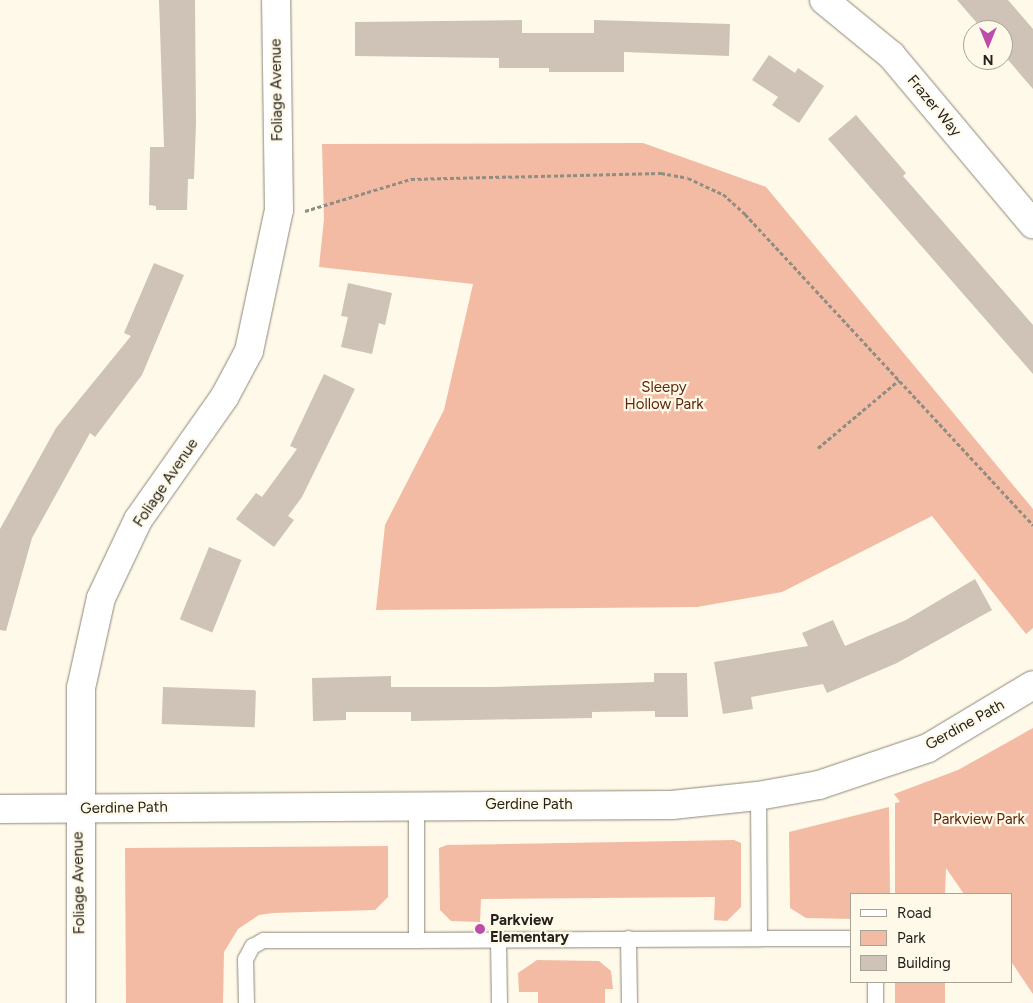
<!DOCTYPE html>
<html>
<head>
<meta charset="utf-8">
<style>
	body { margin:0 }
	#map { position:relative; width:1033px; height:1003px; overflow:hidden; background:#fff9e9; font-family:Figtree,sans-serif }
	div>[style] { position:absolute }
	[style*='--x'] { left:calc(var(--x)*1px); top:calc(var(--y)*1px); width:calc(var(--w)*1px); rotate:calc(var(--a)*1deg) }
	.green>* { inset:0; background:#f3bba3; transform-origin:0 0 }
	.building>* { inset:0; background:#cfc2b6; transform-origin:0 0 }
	.path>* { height:3px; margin-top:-1.5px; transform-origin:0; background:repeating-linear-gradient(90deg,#918d82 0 4px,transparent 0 6.5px) }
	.roads { filter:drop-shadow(0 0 1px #8d887a) drop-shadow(0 0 1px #8d887a) }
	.service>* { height:15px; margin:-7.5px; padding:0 7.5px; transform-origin:7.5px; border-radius:7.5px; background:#fff }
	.minor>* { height:28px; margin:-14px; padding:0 14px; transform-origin:14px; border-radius:14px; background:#fff }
	.dots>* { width:14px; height:14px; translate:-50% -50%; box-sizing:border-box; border:2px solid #fff9e9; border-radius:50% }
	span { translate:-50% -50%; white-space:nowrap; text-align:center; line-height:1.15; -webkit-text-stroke:4.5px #fff9e9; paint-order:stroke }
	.street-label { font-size:15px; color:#24221c }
	.park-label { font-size:15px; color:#5d2608 }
	.poi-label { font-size:15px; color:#24221c; font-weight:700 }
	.left { translate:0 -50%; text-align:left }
	.legend { position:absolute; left:850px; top:893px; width:162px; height:90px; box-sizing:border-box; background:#fff9e9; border:1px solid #a7a397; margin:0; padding:6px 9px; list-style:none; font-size:15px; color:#24221c }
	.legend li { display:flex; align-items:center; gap:10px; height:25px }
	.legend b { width:25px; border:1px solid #a7a397 }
	.north { position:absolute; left:963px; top:20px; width:50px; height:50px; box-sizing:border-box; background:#fff9e9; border:1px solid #a7a397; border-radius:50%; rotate:180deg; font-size:14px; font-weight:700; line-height:20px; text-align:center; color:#24221c }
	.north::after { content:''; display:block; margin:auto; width:18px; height:22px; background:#bd4daa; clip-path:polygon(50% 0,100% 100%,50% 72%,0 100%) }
</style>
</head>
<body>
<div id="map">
	<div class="green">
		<div style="clip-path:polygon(643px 143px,766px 187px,1033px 509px,1033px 628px,1026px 634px,932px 516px,782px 592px,697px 607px,376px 610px,385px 525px,444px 410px,473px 284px,319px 267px,324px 219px,322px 144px)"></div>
		<div style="clip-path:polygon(1033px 728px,1033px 994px,1012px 963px,1012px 894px,964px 894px,946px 868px,945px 894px,895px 894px,895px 803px,900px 802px,894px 794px,958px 770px)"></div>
		<div style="clip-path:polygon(889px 807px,890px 894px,852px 894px,852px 919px,806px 918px,790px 908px,789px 832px)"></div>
		<div style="clip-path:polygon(734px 840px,741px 843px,741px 907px,727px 921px,714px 920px,715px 897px,481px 899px,480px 922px,451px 921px,440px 910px,439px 848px,447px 845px)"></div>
		<div style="clip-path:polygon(388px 846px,388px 897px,375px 910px,273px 913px,259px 915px,238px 929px,224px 952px,223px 1003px,126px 1003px,125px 848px)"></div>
		<div style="clip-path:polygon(537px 960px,599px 961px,611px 971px,613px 989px,605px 989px,605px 1003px,538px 1003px,538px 992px,519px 992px,518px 973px)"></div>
		<div style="left:895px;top:982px;width:50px;height:21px"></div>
	</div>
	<div class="building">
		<div style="clip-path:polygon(159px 0,195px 0,196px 123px,194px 179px,188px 179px,187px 210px,156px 210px,156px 206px,149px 205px,150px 147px,164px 147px)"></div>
		<div style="clip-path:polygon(957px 0,1008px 0,1033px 29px,1033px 89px,1003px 54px,1003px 30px,983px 30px)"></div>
		<div style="clip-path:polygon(522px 20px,522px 33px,594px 33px,594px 20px,730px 24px,729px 56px,624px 52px,624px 72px,549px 72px,549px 68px,499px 68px,499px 58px,355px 56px,355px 22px)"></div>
		<div style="clip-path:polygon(769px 55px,795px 73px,798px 68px,824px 86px,799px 123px,772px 105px,778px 97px,752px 80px)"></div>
		<div style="clip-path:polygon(856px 115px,906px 173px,903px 176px,1033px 325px,1033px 374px,828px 139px)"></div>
		<div style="clip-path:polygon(154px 263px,184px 275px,142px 375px,95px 437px,90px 433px,32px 538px,6px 631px,0 630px,0 529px,56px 428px,131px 336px,124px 333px)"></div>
		<div style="clip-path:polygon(348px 283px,392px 293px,385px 325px,379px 323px,372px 354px,341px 347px,348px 317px,341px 316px)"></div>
		<div style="clip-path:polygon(324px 374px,355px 389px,302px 497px,288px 516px,294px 520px,274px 547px,236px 519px,256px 493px,262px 497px,297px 449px,290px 446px)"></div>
		<div style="left:209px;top:547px;width:35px;height:78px;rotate:22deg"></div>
		<div style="clip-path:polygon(975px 579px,992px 610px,897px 663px,827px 693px,823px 684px,751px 697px,753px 709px,723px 714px,714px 662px,808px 646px,802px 633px,833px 620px,845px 646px,906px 620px)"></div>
		<div style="clip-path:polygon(654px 673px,687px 673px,688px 717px,655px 717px,655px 711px,592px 712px,592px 718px,411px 721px,411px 712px,346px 712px,346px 720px,313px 721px,312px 678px,391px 676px,391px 687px,493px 687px,654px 682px)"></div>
		<div style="left:163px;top:687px;width:93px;height:37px;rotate:2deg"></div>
	</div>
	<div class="path">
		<div style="--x:305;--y:211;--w:111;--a:-16.8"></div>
		<div style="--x:411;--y:179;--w:250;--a:-1.4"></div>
		<div style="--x:661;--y:173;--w:27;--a:10"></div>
		<div style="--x:688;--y:178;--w:38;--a:25"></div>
		<div style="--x:723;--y:194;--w:30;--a:42"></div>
		<div style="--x:745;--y:214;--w:424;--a:47.2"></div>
		<div style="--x:818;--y:448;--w:106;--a:-40"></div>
	</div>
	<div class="roads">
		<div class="service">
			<div style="--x:416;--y:805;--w:135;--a:90"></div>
			<div style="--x:416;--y:940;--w:343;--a:-0.3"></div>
			<div style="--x:759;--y:938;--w:142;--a:-90.4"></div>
			<div style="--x:628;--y:938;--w:65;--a:89.1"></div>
			<div style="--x:759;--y:938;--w:93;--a:0"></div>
			<div style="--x:498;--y:940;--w:63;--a:89.1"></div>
			<div style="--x:875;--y:982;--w:21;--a:90"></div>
			<div style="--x:246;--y:1003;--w:44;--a:-91.3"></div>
			<div style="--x:245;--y:959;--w:15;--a:-62"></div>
			<div style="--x:252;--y:946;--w:13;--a:-29"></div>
			<div style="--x:263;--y:940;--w:153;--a:0"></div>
		</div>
		<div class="minor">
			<div style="--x:824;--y:0;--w:87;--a:39.4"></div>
			<div style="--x:891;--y:55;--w:221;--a:50"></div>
			<div style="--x:0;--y:809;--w:672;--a:-0.34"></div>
			<div style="--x:672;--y:805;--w:86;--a:-6"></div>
			<div style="--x:758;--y:796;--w:62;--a:-10.2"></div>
			<div style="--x:819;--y:785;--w:115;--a:-18.7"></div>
			<div style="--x:928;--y:748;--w:122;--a:-31"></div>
			<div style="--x:81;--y:1003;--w:315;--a:-90"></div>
			<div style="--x:81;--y:688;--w:92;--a:-77.5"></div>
			<div style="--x:101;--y:598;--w:86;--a:-64.6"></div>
			<div style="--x:138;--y:520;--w:151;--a:-54.9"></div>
			<div style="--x:225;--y:396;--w:51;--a:-61.9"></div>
			<div style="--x:249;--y:351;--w:144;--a:-78"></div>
			<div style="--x:279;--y:210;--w:210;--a:-90.8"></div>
		</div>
	</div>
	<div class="dots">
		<div style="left:480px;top:929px;background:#bd4daa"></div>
	</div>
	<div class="street-label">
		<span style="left:277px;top:90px;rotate:-91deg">Foliage Avenue</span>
		<span style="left:934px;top:106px;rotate:50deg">Frazer Way</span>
		<span style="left:166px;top:483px;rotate:-56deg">Foliage Avenue</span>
		<span style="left:965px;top:725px;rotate:-29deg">Gerdine Path</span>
		<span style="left:529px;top:805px">Gerdine Path</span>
		<span style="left:124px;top:808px;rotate:-1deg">Gerdine Path</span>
		<span style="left:79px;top:883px;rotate:-91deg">Foliage Avenue</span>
	</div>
	<div class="park-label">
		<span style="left:664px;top:396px">Sleepy<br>Hollow Park</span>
		<span style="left:979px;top:820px">Parkview Park</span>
	</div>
	<div class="poi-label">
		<span class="left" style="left:490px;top:929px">Parkview<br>Elementary</span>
	</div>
	<ul class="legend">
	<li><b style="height:6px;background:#fff"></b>Road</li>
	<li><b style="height:14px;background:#f3bba3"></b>Park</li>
	<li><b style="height:14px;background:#cfc2b6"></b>Building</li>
	</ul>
	<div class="north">N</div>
</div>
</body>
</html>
